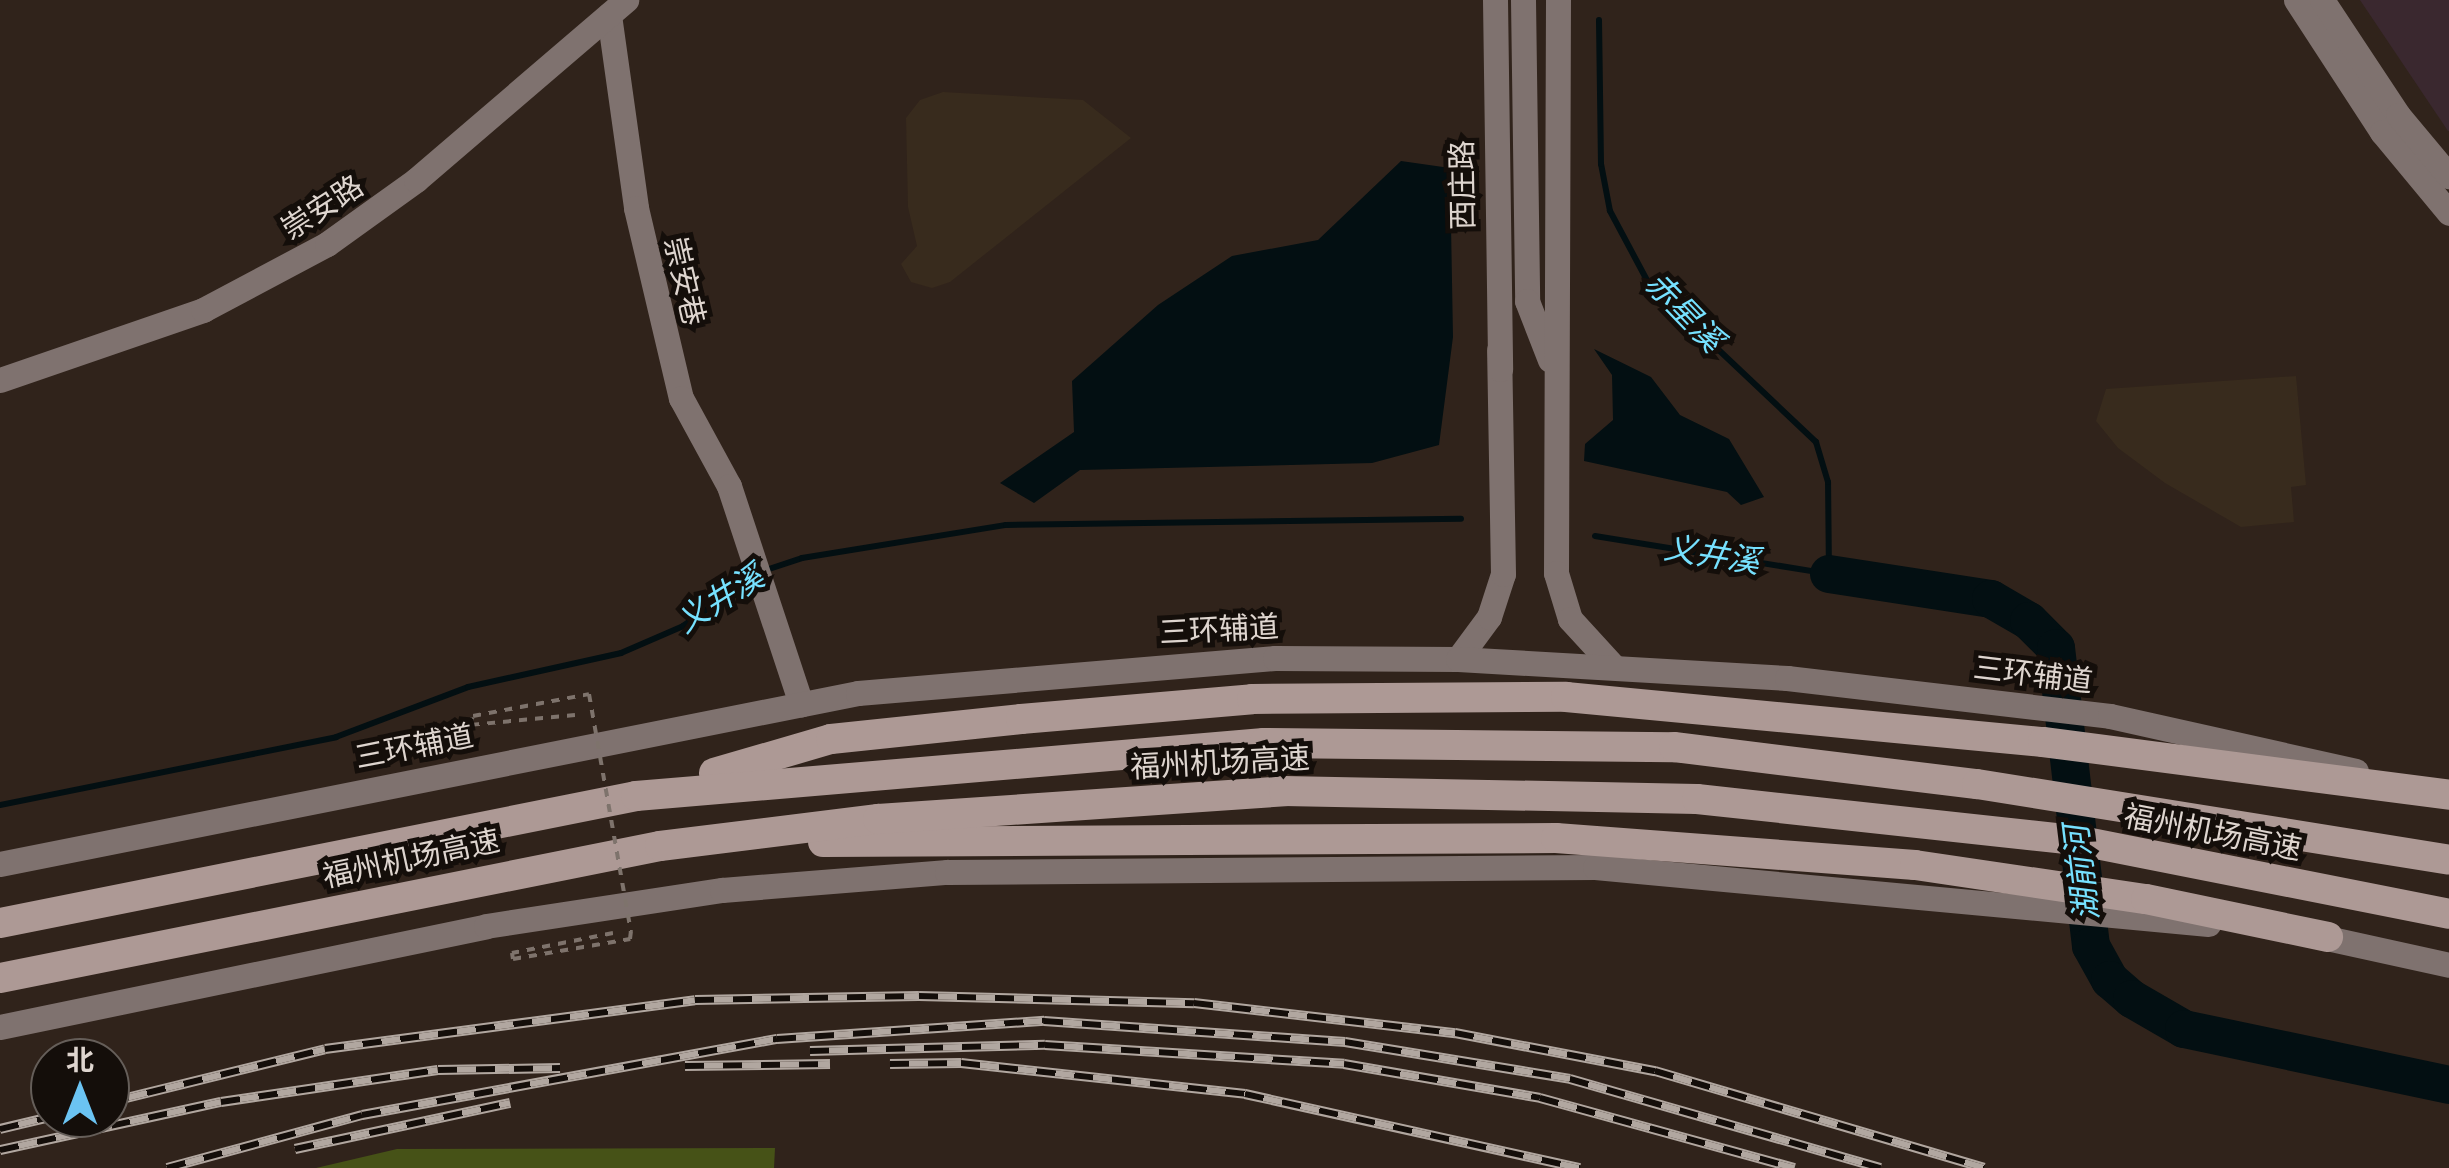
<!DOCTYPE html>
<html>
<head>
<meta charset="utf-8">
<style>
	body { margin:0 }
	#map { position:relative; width:2449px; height:1168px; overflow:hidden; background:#30231b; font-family:Lora,"Noto Sans SC",serif }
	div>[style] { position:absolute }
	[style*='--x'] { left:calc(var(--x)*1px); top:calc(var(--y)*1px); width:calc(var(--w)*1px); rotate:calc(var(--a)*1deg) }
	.education>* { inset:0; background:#382b1d }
	.medical>* { inset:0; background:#3a282f }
	.forest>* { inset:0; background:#465217 }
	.water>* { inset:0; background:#030f12 }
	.stream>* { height:6px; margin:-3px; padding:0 3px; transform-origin:3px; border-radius:3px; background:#030f12 }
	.river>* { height:38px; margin:-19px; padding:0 19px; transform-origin:19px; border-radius:19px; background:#030f12 }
	.path>* { height:4px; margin-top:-2px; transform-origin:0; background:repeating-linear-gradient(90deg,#7e736c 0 8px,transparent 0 16px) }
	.secondary>* { height:25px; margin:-12.5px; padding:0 12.5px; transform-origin:12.5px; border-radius:12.5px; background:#7f726f }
	.highway>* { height:30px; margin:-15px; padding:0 15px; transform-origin:15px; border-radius:15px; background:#ad9995 }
	.rail>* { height:10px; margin-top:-5px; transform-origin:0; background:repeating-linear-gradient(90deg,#140e0a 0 19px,#b1a7a0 0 38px); box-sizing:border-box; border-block:2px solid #b1a7a0 }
	.path-bridge>* { height:4px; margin-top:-2px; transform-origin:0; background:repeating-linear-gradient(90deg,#7e736c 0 8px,transparent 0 16px) }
	.secondary-bridge>* { height:25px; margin:-12.5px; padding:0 12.5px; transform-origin:12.5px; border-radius:12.5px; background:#7f726f }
	span { translate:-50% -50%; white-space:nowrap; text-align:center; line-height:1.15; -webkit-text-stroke:10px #140e0a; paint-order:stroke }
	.street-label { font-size:30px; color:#ded5cf }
	.water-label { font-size:32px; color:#76e1ff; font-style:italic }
	.north { position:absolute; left:30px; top:1038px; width:100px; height:100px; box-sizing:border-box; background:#140e0a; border:2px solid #655e59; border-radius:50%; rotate:0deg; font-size:28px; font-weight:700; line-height:40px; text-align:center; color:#ded5cf }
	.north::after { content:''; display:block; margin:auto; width:35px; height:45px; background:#6bc3f2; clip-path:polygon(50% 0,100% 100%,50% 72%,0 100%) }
</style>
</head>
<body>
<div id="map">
	<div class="education">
		<div style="clip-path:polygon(943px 92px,1083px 100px,1131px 138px,950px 282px,932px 288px,911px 282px,901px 264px,917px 246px,908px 207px,906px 118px,920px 100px)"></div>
		<div style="clip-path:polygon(2296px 376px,2306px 485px,2291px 487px,2294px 522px,2241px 527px,2165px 483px,2118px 448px,2096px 421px,2106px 389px)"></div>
	</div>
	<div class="medical">
		<div style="clip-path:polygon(2360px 0,2449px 0,2449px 131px,2448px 131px)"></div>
	</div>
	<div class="forest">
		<div style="clip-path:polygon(775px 1148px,774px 1168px,316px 1168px,397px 1149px)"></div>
	</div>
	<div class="water">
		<div style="clip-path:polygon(1401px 161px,1450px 168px,1453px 337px,1439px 445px,1372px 463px,1080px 470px,1034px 503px,1000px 483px,1074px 432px,1072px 381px,1158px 305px,1232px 256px,1318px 240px)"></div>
		<div style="clip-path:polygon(1594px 349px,1651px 377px,1680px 415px,1729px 439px,1764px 497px,1741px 505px,1727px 492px,1584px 461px,1585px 444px,1613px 420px,1612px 375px)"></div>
	</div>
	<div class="stream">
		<div style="--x:1595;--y:536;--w:237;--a:9.2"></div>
		<div style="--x:1829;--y:574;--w:92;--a:-90.6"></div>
		<div style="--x:1828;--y:482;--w:42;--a:-106.7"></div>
		<div style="--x:1816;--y:442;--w:230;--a:-136.6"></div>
		<div style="--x:1649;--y:284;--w:83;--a:-118.1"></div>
		<div style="--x:1610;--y:211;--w:48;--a:-100.8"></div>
		<div style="--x:1601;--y:164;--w:144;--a:-90.8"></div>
		<div style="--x:763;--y:571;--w:41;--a:-18.4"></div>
		<div style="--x:802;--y:558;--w:207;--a:-9.2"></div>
		<div style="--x:1006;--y:525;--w:455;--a:-0.8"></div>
		<div style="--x:0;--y:805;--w:343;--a:-11.4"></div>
		<div style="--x:336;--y:737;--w:141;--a:-20.7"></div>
		<div style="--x:468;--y:687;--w:157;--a:-12.5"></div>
		<div style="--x:621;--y:653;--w:68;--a:-23.5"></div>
		<div style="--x:683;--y:626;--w:85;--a:-35"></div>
	</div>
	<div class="river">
		<div style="--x:1829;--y:574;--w:164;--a:8.8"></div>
		<div style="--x:1991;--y:599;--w:44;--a:30.1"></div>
		<div style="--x:2029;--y:621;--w:38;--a:45"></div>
		<div style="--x:2056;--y:648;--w:300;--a:83.3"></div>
		<div style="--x:2091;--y:946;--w:39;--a:61"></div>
		<div style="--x:2110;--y:980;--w:29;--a:41"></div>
		<div style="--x:2132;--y:999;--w:60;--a:30"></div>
		<div style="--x:2184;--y:1029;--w:271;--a:11.9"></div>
	</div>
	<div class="path">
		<div style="--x:575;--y:715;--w:105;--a:174.6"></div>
		<div style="--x:470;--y:725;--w:9;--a:-72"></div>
		<div style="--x:473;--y:716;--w:118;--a:-10.7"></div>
		<div style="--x:613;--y:933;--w:103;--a:168.8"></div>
		<div style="--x:512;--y:953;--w:6;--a:81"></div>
		<div style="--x:513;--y:959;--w:119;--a:-9.7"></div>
		<div style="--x:630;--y:939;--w:8;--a:-83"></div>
	</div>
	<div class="secondary">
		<div style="--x:1523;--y:0;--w:301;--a:89.2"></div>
		<div style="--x:1527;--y:301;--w:63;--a:68.7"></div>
		<div style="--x:1558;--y:0;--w:573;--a:90.2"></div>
		<div style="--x:1556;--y:573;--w:48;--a:73.1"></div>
		<div style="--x:1570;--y:619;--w:65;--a:47.5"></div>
		<div style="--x:2296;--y:0;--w:158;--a:56.9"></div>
		<div style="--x:2382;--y:132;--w:105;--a:50.4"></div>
		<div style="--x:2322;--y:0;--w:138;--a:56.5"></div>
		<div style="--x:2398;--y:115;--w:80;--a:50.1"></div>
		<div style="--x:609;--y:15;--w:195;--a:82"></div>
		<div style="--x:636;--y:208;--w:195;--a:76.7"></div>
		<div style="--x:681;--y:398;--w:100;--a:61.4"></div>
		<div style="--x:729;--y:486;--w:230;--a:71.7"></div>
		<div style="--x:0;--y:380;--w:215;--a:-19"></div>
		<div style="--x:203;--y:310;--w:140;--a:-28"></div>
		<div style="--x:327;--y:244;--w:110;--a:-35.7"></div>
		<div style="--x:416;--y:180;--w:277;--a:-40.6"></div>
		<div style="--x:1458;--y:659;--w:52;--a:-53.6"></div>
		<div style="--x:1489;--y:617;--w:45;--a:-72"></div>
		<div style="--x:1503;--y:574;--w:224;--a:-91"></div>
		<div style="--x:0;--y:864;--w:875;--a:-11.27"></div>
		<div style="--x:858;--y:693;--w:418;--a:-4.8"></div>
		<div style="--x:1275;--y:658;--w:183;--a:0.3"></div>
		<div style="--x:1458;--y:659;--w:330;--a:3.3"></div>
		<div style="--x:1787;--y:678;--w:325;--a:6.7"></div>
		<div style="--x:2110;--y:716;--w:252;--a:12.6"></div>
		<div style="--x:2313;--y:935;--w:139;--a:12.4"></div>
		<div style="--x:0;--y:1027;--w:496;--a:-11.7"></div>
		<div style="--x:486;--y:926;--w:239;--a:-8.7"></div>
		<div style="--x:722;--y:890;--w:226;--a:-4.6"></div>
		<div style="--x:947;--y:872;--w:648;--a:-0.44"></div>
		<div style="--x:1595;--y:867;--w:616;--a:5.31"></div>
	</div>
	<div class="highway">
		<div style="--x:714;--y:773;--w:122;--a:-16.2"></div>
		<div style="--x:831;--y:739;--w:191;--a:-6"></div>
		<div style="--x:1021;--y:719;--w:232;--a:-4.9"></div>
		<div style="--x:1252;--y:699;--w:314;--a:-0.4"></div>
		<div style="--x:1566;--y:697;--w:479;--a:5.4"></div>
		<div style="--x:2043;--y:742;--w:409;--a:7.4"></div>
		<div style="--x:823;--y:842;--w:733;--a:-0.31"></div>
		<div style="--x:1556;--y:838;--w:360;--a:4.3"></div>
		<div style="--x:1915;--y:865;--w:233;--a:8.4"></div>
		<div style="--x:2146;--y:899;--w:186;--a:11.8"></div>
		<div style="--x:0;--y:923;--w:649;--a:-11.29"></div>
		<div style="--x:636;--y:796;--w:630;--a:-4.82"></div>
		<div style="--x:1264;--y:743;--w:410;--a:0.6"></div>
		<div style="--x:1674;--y:747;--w:305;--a:7"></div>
		<div style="--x:1977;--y:784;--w:478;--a:9.1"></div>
		<div style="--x:0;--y:978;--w:673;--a:-11.31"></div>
		<div style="--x:660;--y:846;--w:220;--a:-7.1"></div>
		<div style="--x:878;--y:819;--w:407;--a:-3.9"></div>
		<div style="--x:1284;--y:791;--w:413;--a:1.1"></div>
		<div style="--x:1697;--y:799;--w:381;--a:6.2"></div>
		<div style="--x:2076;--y:840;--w:380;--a:11.2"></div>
	</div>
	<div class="rail">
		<div style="--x:810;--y:1051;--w:235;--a:-1.5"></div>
		<div style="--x:1045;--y:1045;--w:300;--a:3.6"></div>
		<div style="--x:1344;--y:1064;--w:199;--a:9.8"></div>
		<div style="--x:1540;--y:1098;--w:264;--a:15.4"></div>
		<div style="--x:890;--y:1064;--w:71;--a:-0.8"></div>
		<div style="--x:961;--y:1063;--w:286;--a:6.2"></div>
		<div style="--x:1245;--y:1094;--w:343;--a:12.5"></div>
		<div style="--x:685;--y:1066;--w:145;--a:-0.8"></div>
		<div style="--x:110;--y:1102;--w:221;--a:-13.8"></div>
		<div style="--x:325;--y:1049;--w:373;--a:-7.5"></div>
		<div style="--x:695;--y:1000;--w:224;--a:-1"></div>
		<div style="--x:919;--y:996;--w:275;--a:1.5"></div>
		<div style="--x:1194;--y:1003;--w:263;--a:6.6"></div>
		<div style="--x:1455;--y:1033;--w:204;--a:10.8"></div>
		<div style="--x:1655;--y:1071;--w:343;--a:16.4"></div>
		<div style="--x:0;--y:1129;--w:51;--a:-13.5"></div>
		<div style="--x:295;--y:1149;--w:220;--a:-12.1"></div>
		<div style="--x:0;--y:1150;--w:226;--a:-12.3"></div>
		<div style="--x:221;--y:1102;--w:219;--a:-8.4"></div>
		<div style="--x:438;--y:1070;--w:122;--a:-0.9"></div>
		<div style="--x:167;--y:1168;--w:202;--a:-15.2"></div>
		<div style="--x:362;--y:1115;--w:422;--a:-10.4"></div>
		<div style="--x:777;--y:1039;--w:268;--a:-3.9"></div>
		<div style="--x:1044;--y:1021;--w:302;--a:4"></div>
		<div style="--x:1345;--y:1042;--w:228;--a:9.3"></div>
		<div style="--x:1570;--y:1079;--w:323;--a:16"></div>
	</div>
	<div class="path-bridge">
		<div style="--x:589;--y:694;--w:241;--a:80"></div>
	</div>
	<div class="secondary-bridge">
		<div style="--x:1495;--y:0;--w:369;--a:89.2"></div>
	</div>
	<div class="street-label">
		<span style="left:1462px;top:185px;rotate:-91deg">西庄路</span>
		<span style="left:322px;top:207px;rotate:-33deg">崇安路</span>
		<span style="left:685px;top:281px;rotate:77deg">崇安巷</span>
		<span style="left:1219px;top:629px;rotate:-3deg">三环辅道</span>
		<span style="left:2033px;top:674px;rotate:7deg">三环辅道</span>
		<span style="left:414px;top:746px;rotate:-11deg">三环辅道</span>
		<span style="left:1220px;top:762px;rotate:-3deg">福州机场高速</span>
		<span style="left:2213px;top:832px;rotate:11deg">福州机场高速</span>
		<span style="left:411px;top:858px;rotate:-12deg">福州机场高速</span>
	</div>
	<div class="water-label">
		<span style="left:1684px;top:312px;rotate:46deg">赤星溪</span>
		<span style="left:1712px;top:555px;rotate:9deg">义井溪</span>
		<span style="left:720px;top:599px;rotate:-32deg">义井溪</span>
		<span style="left:2082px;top:873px;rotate:-97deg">湖前河</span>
	</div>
	<div class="north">北</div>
</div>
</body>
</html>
